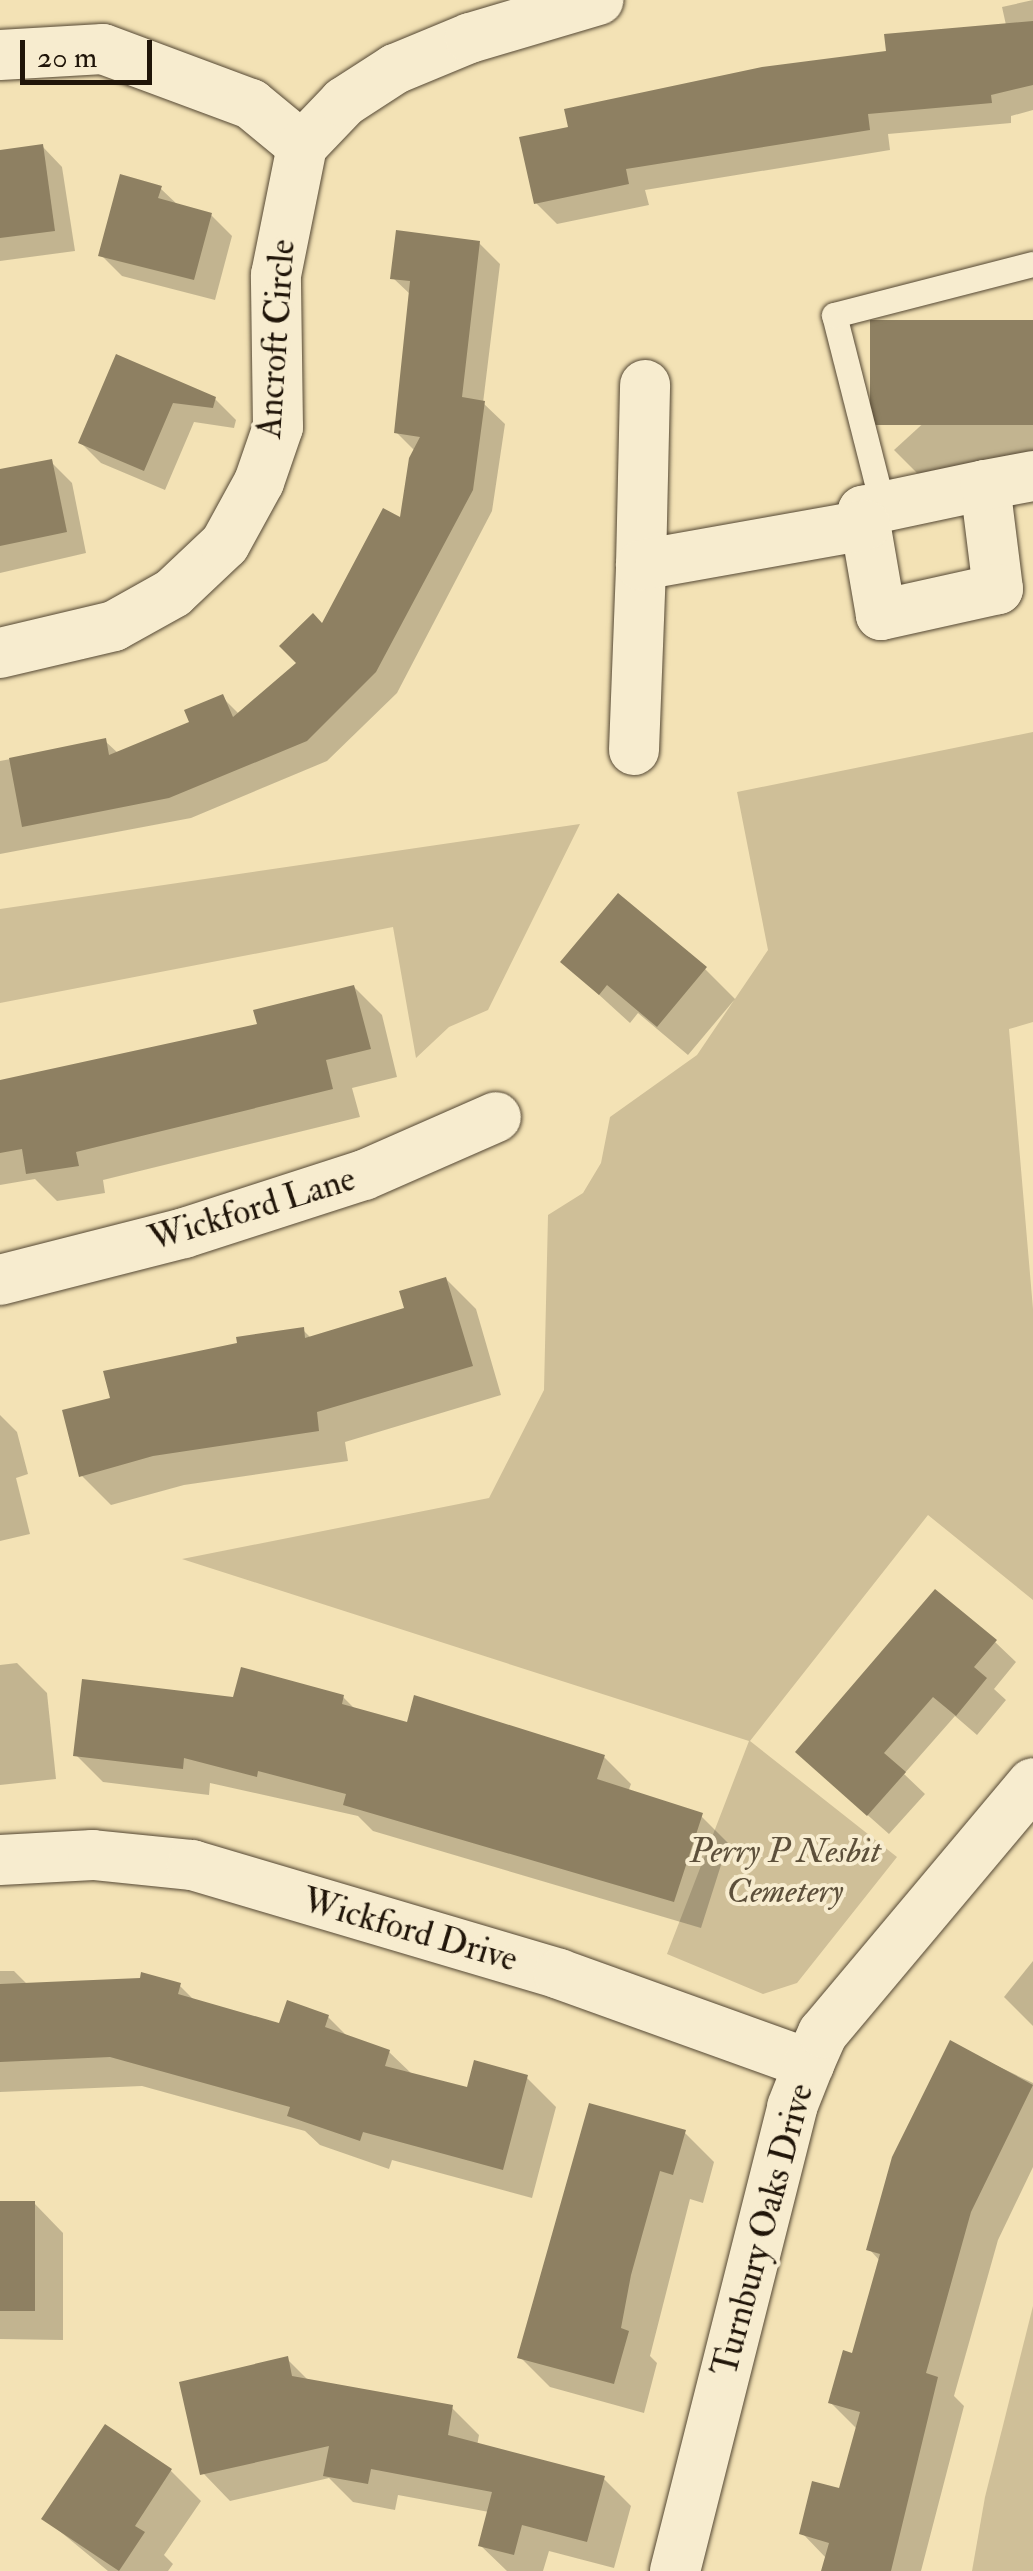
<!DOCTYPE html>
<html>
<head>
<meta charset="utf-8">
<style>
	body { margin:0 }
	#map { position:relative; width:1033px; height:2571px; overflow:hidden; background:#f3e2b5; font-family:"IM FELL Double Pica",serif }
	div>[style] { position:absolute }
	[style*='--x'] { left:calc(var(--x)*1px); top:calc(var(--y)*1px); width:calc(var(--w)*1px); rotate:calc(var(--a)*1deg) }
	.green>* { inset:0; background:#cfbf98 }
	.shadow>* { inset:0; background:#0003 }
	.building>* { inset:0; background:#8e8062; transform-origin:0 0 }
	.roads { filter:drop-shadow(0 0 2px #554834) drop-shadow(0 0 2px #554834) }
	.lane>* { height:25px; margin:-12.5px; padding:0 12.5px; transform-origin:12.5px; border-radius:12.5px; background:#f7eccf }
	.street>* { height:50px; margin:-25px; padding:0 25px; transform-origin:25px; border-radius:25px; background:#f7eccf }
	span { translate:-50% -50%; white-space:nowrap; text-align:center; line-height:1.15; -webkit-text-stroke:8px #f7eccf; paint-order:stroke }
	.street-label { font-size:35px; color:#201509 }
	.park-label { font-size:35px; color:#5d503b; font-style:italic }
	.scale { position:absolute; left:20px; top:40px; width:132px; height:45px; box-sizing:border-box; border:5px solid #201509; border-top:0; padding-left:12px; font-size:30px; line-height:35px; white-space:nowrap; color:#201509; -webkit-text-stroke:8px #f7eccf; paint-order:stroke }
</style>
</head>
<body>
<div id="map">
	<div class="green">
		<div style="clip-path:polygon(1033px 732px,1033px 1022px,1009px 1029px,1033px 1309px,1033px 1600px,928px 1515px,750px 1741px,897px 1857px,797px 1983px,763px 1994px,667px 1954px,749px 1741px,182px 1559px,489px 1498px,544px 1390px,548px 1215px,583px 1193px,601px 1163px,610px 1117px,697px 1055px,768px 950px,737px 792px)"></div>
		<div style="clip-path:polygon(580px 824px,488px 1010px,449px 1027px,416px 1058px,393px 927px,0 1003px,0 909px)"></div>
		<div style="clip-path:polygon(1033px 2306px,1033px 2571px,972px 2571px,985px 2497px)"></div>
	</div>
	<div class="shadow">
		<div style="clip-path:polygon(1033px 0,1033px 110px,1011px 116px,1011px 123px,888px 134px,890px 150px,645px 190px,649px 205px,557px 224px,536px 203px,889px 53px,1006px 25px,1002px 7px)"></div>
		<div style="clip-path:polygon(42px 146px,62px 167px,75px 251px,0 261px,0 153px)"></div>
		<div style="clip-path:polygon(160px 188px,179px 206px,211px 215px,232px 236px,215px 300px,122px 276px,101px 255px)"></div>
		<div style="clip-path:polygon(479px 243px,500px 264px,483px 403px,505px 424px,492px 511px,397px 693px,327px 761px,191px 818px,0 854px,0 761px,105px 741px,119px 754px,192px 723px,222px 697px,240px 715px,300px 664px,402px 521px,415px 451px,396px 432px,411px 295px,393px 278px)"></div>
		<div style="clip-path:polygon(1033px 323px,1033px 458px,924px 480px,894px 450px)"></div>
		<div style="clip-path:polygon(117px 358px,215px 399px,236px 420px,234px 428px,194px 422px,165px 490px,101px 463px,81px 443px)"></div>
		<div style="clip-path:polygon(51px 462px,72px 483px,86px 553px,0 573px,0 473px)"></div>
		<div style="clip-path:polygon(563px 962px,705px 969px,735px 999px,688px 1055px,638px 1013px,630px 1023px)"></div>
		<div style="clip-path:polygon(354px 987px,382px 1015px,397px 1077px,352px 1088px,360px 1117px,103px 1180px,105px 1193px,57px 1201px,35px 1179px,0 1185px,0 1085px,260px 1026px)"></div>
		<div style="clip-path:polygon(446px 1279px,476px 1309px,501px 1395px,345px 1442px,348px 1461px,184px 1485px,111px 1505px,82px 1476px,113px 1400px,303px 1330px,312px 1339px,407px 1309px)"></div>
		<div style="clip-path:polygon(0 1415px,17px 1432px,28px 1474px,16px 1478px,30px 1534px,0 1541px)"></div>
		<div style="clip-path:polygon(995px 1642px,1016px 1662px,994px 1689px,1006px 1700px,977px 1735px,955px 1716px,904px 1774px,925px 1794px,889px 1834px,819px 1772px)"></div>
		<div style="clip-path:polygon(17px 1663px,47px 1693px,56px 1779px,0 1785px,0 1665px)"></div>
		<div style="clip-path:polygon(343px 1697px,356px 1710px,408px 1725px,604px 1757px,631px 1784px,628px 1792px,701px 1816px,728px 1843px,701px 1928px,373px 1831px,358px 1816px,210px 1783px,209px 1795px,103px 1782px,76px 1755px,235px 1699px)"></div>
		<div style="clip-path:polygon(1033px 1961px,1033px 2026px,1004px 1997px)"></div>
		<div style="clip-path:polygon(0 1971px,14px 1971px,28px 1985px,180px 1986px,196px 2002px,281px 2026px,328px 2017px,349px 2038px,389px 2052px,413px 2075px,469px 2090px,526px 2077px,556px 2107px,532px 2198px,392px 2160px,389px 2169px,320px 2145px,305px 2131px,142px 2086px,0 2092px)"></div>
		<div style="clip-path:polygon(951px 2044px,1033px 2083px,1033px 2167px,998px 2240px,954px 2396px,964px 2406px,921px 2571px,824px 2571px,827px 2559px,802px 2533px,840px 2491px,858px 2430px,831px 2403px,854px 2356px,881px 2262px,869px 2249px)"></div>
		<div style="clip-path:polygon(684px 2132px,714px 2162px,703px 2203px,690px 2199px,650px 2356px,657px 2363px,644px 2413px,550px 2387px,520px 2357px)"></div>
		<div style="clip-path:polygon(0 2203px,34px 2203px,63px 2233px,63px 2340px,0 2339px)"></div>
		<div style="clip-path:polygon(287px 2359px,310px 2382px,452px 2408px,479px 2435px,477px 2446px,604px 2479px,631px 2506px,614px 2568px,549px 2551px,543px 2571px,507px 2571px,480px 2545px,489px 2512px,398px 2495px,395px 2510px,353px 2502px,329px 2478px,230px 2501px,203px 2473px)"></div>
		<div style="clip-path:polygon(105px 2427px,171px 2471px,201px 2501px,164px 2555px,173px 2564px,168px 2571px,108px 2571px,45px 2519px)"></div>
	</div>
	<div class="building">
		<div style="clip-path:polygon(1033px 21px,1033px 85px,991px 95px,992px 103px,868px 114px,870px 130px,626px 169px,629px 184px,534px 204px,519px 137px,568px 127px,564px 109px,762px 67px,886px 51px,884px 34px)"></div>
		<div style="clip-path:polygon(43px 144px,55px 231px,0 238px,0 150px)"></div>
		<div style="clip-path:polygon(120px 174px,162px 186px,158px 198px,212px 213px,194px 280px,98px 256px)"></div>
		<div style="clip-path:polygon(396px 230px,480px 241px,462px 397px,485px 401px,473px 490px,376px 672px,307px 741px,169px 798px,22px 827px,9px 758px,106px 738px,109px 755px,189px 722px,184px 710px,223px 694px,233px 717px,296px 663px,279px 646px,313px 613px,322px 623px,383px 508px,400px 517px,409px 458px,420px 437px,394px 433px,410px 281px,390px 279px)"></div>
		<div style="left:1033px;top:320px;width:105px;height:163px;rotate:90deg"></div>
		<div style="clip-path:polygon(116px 354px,216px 397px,213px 408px,173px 403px,144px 471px,78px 443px)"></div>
		<div style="clip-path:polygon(52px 459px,67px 532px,0 546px,0 469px)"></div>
		<div style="clip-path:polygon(618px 893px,707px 967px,657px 1027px,607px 985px,599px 995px,560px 962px)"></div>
		<div style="clip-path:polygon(354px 985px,371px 1049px,326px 1060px,333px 1089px,76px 1152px,79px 1166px,26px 1174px,22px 1149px,0 1153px,0 1080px,257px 1024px,253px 1010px)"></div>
		<div style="clip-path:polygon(446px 1277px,473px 1366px,317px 1412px,319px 1431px,153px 1456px,79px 1477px,62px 1410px,110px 1398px,103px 1371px,237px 1343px,236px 1337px,304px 1327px,305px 1338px,404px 1308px,399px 1291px)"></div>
		<div style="clip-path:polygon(935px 1589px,997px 1640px,974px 1667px,987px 1678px,956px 1716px,933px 1697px,884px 1753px,906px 1772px,867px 1816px,795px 1752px)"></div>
		<div style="clip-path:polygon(241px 1667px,344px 1695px,342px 1704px,407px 1722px,414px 1695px,605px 1755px,597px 1779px,703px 1813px,674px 1902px,343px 1805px,346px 1794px,258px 1771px,257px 1777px,184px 1758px,183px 1769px,73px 1756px,82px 1679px,233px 1697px)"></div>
		<div style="clip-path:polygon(141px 1972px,181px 1983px,178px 1994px,279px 2023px,287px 2000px,329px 2015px,325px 2027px,390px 2050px,385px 2066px,467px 2087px,474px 2060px,528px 2075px,503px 2170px,363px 2132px,360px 2141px,287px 2116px,290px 2107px,110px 2057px,0 2062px,0 1984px,140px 1978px)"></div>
		<div style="clip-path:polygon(950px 2040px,1033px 2085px,971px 2212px,926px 2373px,938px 2377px,891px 2571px,821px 2571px,829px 2543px,799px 2534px,812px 2481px,839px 2488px,860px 2412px,828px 2403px,843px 2350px,852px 2353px,880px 2254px,866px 2250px,892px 2157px)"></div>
		<div style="clip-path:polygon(589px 2103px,686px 2130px,673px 2175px,660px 2171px,631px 2275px,621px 2328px,629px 2331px,614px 2384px,517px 2358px)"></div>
		<div style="left:0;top:2201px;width:35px;height:110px"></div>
		<div style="clip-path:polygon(288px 2356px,292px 2376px,453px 2405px,448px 2435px,605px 2476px,587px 2542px,522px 2525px,514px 2555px,478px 2546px,492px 2492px,371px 2469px,368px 2484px,323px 2476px,329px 2446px,200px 2475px,179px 2382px)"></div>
		<div style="clip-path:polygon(105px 2424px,172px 2469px,135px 2526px,145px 2532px,119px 2571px,41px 2519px)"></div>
	</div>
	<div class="roads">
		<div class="lane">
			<div style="--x:883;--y:507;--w:198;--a:-104.3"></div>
			<div style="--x:834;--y:315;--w:205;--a:-14.4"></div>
		</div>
		<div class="street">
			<div style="--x:0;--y:55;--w:103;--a:-3.3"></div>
			<div style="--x:103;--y:49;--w:158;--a:20.4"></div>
			<div style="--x:251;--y:104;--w:66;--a:39.5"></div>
			<div style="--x:985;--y:485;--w:105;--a:82.9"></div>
			<div style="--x:998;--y:589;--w:120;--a:167.5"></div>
			<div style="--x:881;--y:615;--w:106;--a:-99.8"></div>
			<div style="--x:863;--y:511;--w:125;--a:-12"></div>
			<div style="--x:985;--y:485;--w:49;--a:-10.6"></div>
			<div style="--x:641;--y:565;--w:180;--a:-88.7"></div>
			<div style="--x:0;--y:653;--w:117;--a:-13.3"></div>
			<div style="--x:114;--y:626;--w:68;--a:-29.2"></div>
			<div style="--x:173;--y:593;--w:71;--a:-43.3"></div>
			<div style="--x:225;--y:544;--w:71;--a:-61.3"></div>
			<div style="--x:259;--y:482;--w:58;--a:-70.9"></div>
			<div style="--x:278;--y:427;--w:152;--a:-90.8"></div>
			<div style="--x:276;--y:275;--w:132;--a:-78.6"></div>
			<div style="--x:302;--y:146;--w:61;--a:-46.3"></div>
			<div style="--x:344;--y:102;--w:61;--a:-32.9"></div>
			<div style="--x:395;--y:69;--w:81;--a:-22.5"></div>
			<div style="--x:470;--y:38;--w:134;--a:-16.5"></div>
			<div style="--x:634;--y:750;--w:185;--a:-87.8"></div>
			<div style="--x:641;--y:565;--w:228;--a:-10.1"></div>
			<div style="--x:0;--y:1280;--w:190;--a:-14.3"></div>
			<div style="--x:184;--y:1233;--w:189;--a:-17.9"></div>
			<div style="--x:364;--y:1175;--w:144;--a:-23.7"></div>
			<div style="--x:0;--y:1860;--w:93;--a:-3.1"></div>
			<div style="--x:93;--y:1855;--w:100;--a:5.8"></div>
			<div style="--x:192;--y:1865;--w:383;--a:16.5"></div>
			<div style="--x:559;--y:1974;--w:266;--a:19.8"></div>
			<div style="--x:675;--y:2571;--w:479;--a:-75.8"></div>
			<div style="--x:792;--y:2107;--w:46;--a:-68.4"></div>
			<div style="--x:809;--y:2064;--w:34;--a:-66"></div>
			<div style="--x:823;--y:2033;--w:326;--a:-50"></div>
		</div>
	</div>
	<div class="street-label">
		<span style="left:276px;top:339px;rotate:-86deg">Ancroft Circle</span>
		<span style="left:252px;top:1209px;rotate:-17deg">Wickford Lane</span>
		<span style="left:410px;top:1930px;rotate:16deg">Wickford Drive</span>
		<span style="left:763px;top:2230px;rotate:-75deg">Turnbury Oaks Drive</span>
	</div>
	<div class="park-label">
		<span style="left:785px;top:1871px">Perry P Nesbit<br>Cemetery</span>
	</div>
	<div class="scale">20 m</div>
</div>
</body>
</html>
